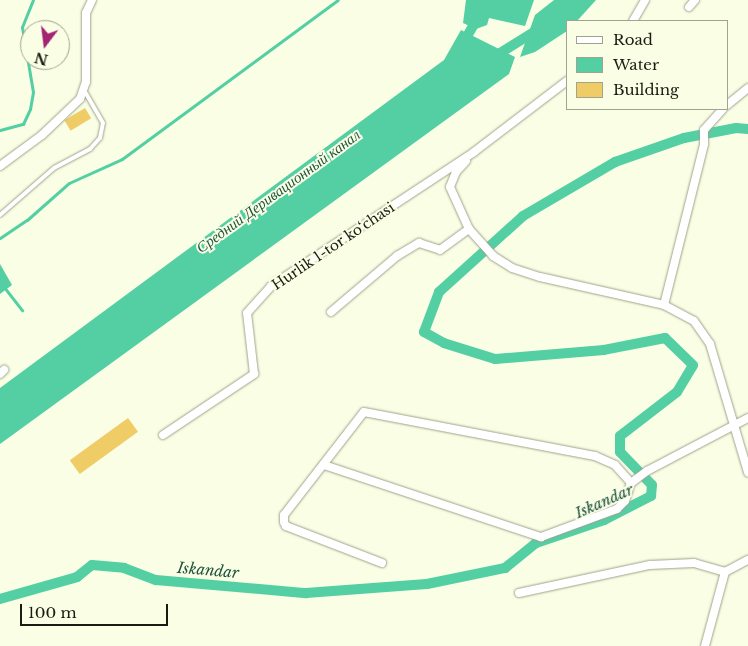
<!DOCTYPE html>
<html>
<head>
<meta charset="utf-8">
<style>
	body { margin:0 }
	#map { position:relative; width:748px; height:646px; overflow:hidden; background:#f9fee4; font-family:"Libre Baskerville",serif }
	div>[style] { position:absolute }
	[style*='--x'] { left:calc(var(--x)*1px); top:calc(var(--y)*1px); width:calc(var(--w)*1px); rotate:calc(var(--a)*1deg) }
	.water>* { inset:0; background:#54cfa4 }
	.stream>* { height:3px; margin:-1.5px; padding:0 1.5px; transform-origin:1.5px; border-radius:1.5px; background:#54cfa4 }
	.canal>* { height:10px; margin:-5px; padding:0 5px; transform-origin:5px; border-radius:5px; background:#54cfa4 }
	.building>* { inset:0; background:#efcc66; transform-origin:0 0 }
	.roads { filter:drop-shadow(0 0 1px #9fa38c) drop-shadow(0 0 1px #9fa38c) }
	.service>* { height:4px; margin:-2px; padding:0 2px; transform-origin:2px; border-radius:2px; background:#fff }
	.minor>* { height:8px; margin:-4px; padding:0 4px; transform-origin:4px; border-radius:4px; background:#fff }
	span { translate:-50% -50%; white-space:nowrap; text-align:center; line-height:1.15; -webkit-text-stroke:4px #f9fee4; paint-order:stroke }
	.street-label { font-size:14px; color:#1a1b12 }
	.water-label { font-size:15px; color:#1f5240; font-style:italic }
	.legend { position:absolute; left:566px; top:20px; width:162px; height:90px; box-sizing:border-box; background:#f9fee4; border:1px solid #a0a390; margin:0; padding:6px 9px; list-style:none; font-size:15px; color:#1a1b12 }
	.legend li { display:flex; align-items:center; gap:10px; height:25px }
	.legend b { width:25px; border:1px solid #a0a390 }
	.north { position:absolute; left:20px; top:20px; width:50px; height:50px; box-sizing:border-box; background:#f9fee4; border:1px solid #a0a390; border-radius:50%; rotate:195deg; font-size:14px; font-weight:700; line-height:20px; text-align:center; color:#1a1b12 }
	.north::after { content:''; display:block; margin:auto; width:18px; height:22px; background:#a52473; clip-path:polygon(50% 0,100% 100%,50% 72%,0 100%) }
	.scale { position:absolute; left:20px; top:604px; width:148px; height:22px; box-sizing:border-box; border:2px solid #1a1b12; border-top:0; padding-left:6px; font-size:15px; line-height:18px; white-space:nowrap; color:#1a1b12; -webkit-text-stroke:4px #f9fee4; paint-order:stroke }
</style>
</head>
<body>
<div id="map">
	<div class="water">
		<div style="clip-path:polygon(466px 0,534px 0,525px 26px,489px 18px,487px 25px,476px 29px,463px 23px)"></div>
		<div style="clip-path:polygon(554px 0,596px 0,577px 21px,567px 21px,567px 31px,535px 52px,520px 57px,535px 15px)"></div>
		<div style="clip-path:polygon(461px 30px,515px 57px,509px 74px,0 444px,0 388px,444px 60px)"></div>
		<div style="clip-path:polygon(0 264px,12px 285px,0 294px)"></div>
	</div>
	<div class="stream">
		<div style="--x:0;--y:130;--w:24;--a:-15"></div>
		<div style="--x:23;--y:124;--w:17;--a:-65"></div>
		<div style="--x:30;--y:109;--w:17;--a:-80"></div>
		<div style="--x:33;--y:92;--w:66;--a:-99.6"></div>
		<div style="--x:22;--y:27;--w:29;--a:-68"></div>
		<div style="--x:0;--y:238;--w:32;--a:-34"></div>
		<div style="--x:27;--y:220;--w:56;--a:-41.4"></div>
		<div style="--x:69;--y:183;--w:58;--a:-24.4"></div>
		<div style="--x:122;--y:159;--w:268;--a:-36.4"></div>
		<div style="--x:0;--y:282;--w:36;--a:52"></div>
	</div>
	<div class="canal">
		<div style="--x:462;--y:45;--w:52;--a:-60"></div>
		<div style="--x:492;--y:58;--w:55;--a:-31.7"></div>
		<div style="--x:0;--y:599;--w:80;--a:-15.9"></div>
		<div style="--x:77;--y:577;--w:19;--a:-39"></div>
		<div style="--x:92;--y:565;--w:32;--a:5"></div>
		<div style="--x:124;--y:568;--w:34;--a:21"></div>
		<div style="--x:156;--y:580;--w:151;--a:5"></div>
		<div style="--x:306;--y:593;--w:121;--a:-4.3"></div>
		<div style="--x:427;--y:584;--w:80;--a:-11.6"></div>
		<div style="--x:505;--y:568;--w:40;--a:-39"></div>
		<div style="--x:536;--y:543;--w:72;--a:-18.7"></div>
		<div style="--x:604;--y:520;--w:53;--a:-27.1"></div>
		<div style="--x:651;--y:496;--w:11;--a:-85"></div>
		<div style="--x:652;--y:485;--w:46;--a:-134.1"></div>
		<div style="--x:620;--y:452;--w:16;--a:-90"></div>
		<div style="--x:620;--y:436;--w:72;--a:-37.7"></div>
		<div style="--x:677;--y:392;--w:31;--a:-59"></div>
		<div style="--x:693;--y:365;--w:39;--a:-136"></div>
		<div style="--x:665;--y:338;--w:62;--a:168.9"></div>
		<div style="--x:604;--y:350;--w:109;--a:175.3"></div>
		<div style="--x:495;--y:359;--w:53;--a:-162.6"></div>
		<div style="--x:444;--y:343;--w:23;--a:-151"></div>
		<div style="--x:424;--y:332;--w:43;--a:-69.4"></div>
		<div style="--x:439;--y:292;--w:113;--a:-42.1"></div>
		<div style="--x:523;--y:216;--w:107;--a:-30.4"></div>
		<div style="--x:615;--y:162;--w:73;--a:-19.2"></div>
		<div style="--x:684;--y:138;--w:53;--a:-10.9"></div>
		<div style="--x:736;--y:128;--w:12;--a:5"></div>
	</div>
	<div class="building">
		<div style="left:85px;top:108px;width:12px;height:24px;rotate:59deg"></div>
		<div style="left:128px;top:418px;width:17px;height:72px;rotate:54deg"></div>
	</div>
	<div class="roads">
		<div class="service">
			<div style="--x:0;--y:215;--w:72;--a:-41"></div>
			<div style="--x:54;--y:168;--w:41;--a:-27.8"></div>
			<div style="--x:90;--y:149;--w:15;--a:-48"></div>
			<div style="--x:100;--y:138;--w:15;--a:-79"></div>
			<div style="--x:103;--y:123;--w:38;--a:-120"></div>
		</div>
		<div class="minor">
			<div style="--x:689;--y:7;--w:9;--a:-49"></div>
			<div style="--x:633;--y:21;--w:24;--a:-60"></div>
			<div style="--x:727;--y:105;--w:27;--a:-39"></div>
			<div style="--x:466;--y:161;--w:15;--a:132"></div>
			<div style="--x:456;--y:172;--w:16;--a:112"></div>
			<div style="--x:450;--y:187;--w:46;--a:65.7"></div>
			<div style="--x:469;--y:229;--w:36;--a:48"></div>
			<div style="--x:493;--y:256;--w:22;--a:32"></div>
			<div style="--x:512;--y:268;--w:29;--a:18"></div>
			<div style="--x:540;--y:277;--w:127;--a:12.7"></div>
			<div style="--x:664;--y:305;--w:34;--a:28"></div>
			<div style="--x:694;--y:321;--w:28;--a:55"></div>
			<div style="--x:710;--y:344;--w:134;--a:73.5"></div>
			<div style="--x:0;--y:166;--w:52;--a:-36.4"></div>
			<div style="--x:42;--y:135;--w:52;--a:-43.5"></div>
			<div style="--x:80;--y:99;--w:18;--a:-71"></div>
			<div style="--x:86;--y:82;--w:69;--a:-90"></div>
			<div style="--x:86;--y:13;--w:14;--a:-65"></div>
			<div style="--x:664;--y:305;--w:166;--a:-76"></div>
			<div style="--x:704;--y:144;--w:14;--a:-90"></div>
			<div style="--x:704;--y:130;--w:28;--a:-48"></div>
			<div style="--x:331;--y:312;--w:87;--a:-40.3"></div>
			<div style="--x:397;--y:256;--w:26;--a:-31"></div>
			<div style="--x:419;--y:243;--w:22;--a:18"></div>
			<div style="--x:440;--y:250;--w:36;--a:-36"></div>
			<div style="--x:0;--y:374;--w:6;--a:-45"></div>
			<div style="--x:163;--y:435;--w:110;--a:-33.8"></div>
			<div style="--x:254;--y:374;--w:61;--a:-96.5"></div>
			<div style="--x:247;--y:313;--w:36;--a:-48"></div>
			<div style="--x:271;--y:286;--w:243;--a:-33.4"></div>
			<div style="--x:474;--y:152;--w:117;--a:-37.4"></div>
			<div style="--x:324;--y:465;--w:229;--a:18.4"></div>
			<div style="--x:541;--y:537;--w:81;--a:-20.2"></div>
			<div style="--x:617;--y:509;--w:11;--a:-45"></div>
			<div style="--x:625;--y:501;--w:19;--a:-72"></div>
			<div style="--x:382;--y:563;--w:103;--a:-158.9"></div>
			<div style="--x:286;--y:526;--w:4;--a:-117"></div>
			<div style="--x:284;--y:522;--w:7;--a:-90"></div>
			<div style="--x:284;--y:515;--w:130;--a:-52.2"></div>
			<div style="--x:364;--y:412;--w:235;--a:10.8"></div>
			<div style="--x:595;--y:456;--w:22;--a:24"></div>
			<div style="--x:615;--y:465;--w:24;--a:48"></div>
			<div style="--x:631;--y:483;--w:20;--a:-37"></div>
			<div style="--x:647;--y:471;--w:114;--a:-27.7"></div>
			<div style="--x:519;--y:593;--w:134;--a:-12.1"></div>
			<div style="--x:650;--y:565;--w:44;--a:-2.6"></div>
			<div style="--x:694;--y:563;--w:32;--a:16"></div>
			<div style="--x:705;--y:646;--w:77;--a:-74.9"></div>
			<div style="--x:725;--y:572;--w:26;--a:-28"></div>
		</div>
	</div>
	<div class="street-label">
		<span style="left:333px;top:246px;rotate:-34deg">Hurlik 1-tor ko‘chasi</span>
	</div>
	<div class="water-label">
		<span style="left:278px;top:191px;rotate:-36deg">Средний Деривационный канал</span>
		<span style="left:604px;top:501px;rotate:-24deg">Iskandar</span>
		<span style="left:208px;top:570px;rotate:5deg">Iskandar</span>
	</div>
	<ul class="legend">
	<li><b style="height:6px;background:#fff"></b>Road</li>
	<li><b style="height:14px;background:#54cfa4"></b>Water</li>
	<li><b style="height:14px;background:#efcc66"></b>Building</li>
	</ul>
	<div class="north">N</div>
	<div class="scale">100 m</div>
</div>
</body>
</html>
